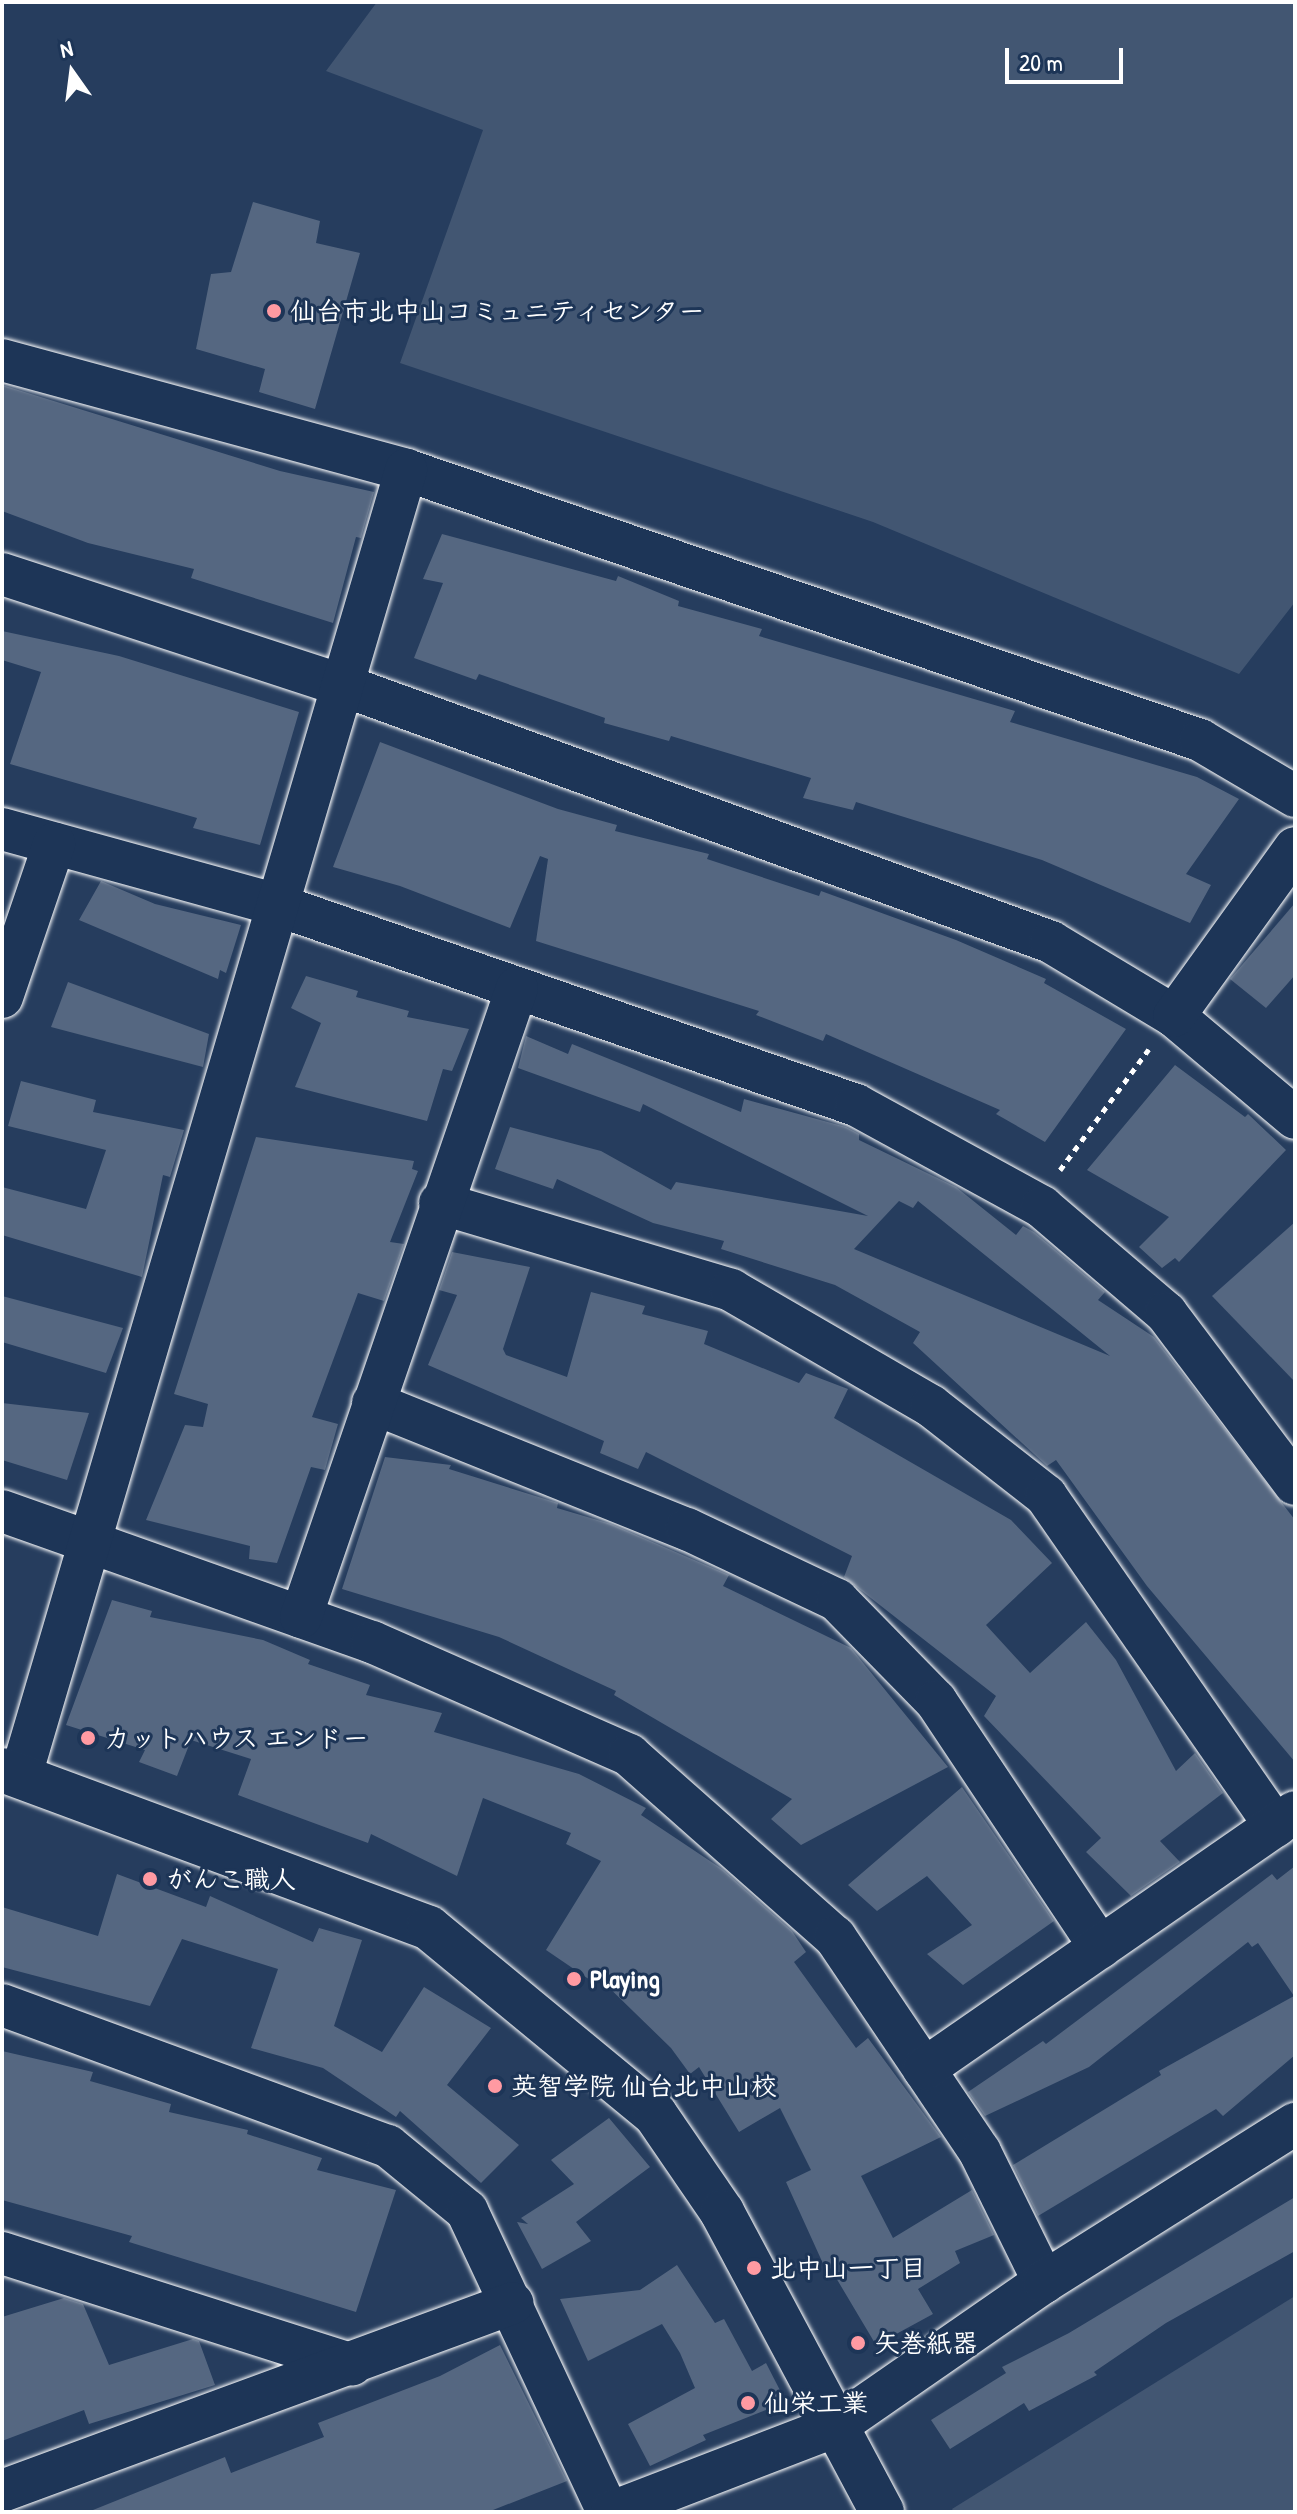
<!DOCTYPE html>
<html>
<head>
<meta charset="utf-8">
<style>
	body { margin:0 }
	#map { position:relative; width:1297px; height:2514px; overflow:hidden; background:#263d5e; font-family:"Patrick Hand","Klee One",sans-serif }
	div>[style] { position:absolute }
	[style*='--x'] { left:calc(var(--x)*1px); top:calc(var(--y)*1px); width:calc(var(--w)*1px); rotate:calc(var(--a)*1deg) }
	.green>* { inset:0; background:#425672 }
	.building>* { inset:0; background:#556781 }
	.path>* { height:5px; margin-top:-2.5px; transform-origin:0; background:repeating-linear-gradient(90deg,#fff 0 6px,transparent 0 12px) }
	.roads { filter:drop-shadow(0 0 2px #fff) drop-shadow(0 0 2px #fff) }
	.street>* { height:42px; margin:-21px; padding:0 21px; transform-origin:21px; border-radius:21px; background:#1d3557 }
	.secondary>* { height:44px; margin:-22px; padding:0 22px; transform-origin:22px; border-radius:22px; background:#1d3557 }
	.dots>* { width:22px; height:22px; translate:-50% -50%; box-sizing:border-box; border:4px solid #1d3557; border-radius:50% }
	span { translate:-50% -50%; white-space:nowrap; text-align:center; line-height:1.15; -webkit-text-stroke:6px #1d3557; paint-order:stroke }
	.poi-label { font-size:26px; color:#fff; font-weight:700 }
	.left { translate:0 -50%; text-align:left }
	.frame { position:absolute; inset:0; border:4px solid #fff; pointer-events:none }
	.north { position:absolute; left:32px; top:32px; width:80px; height:80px; -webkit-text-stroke:6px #1d3557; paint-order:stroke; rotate:346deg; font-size:22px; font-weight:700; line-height:32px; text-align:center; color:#fff }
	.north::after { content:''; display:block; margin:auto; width:28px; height:36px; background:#fff; clip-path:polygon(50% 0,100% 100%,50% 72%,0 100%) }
	.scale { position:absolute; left:1005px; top:48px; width:118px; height:36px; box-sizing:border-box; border:4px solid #fff; border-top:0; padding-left:10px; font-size:24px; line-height:28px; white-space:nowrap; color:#fff; -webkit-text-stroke:6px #1d3557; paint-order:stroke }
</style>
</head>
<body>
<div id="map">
	<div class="green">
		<div style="clip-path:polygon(377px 2px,1295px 2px,1295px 602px,1239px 674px,873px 522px,400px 363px,483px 130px,326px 71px)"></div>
		<div style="clip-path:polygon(1295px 2296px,1295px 2512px,954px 2512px,952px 2509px)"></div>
	</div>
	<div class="building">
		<div style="clip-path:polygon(253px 202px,320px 221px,316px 243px,360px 253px,315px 409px,259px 392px,265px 369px,196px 349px,211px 274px,231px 272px)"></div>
		<div style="clip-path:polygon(2px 385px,280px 471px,374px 492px,361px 538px,356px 537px,333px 623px,191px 578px,194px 569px,88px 543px,2px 511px)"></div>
		<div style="clip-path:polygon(442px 534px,616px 581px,618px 576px,679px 601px,678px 606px,762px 629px,759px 636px,1015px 711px,1010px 722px,1197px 777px,1239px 799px,1186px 874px,1211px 885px,1190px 923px,1042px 860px,856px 802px,853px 810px,803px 798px,811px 778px,671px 736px,669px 741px,604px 723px,605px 718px,479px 674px,476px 680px,414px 658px,443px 583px,423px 579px)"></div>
		<div style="clip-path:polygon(2px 631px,119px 656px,299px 712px,260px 845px,193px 828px,197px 818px,10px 764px,41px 672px,2px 660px)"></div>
		<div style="clip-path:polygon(380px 742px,558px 809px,617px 825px,615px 831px,709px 854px,707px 859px,819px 896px,821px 891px,956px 940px,1046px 979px,1044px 983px,1126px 1029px,1045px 1142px,996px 1114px,1000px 1110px,826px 1034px,823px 1041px,756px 1015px,759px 1011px,536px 941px,548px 859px,540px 856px,510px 928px,400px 886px,333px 867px)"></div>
		<div style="clip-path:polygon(101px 881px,155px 904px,241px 925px,226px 973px,220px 970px,218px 979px,79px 920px)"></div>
		<div style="clip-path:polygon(1295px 903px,1295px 975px,1266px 1008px,1230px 979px)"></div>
		<div style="clip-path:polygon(306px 976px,358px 991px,356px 997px,409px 1011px,407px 1017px,469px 1029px,452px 1071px,443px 1069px,427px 1121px,295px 1087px,321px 1023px,291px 1008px)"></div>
		<div style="clip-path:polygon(68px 982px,209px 1034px,203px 1067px,51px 1027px)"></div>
		<div style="clip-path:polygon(evenodd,526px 1036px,568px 1054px,572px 1044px,741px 1112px,744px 1099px,846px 1127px,859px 1134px,859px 1140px,956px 1187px,1016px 1235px,1023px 1226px,1034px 1232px,1105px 1292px,1098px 1300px,1154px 1337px,1295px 1520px,1295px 1762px,1147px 1586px,1056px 1460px,1047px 1466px,913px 1343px,920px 1332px,835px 1285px,721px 1249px,724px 1241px,653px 1223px,557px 1179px,553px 1189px,495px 1169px,510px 1127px,601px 1151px,671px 1190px,676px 1182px,868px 1216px,643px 1104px,640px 1112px,518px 1068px,526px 1036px,899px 1201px,913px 1208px,918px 1201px,1110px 1356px,854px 1249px,899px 1201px)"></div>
		<div style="clip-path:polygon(1175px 1065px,1245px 1117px,1248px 1114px,1286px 1150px,1179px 1262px,1175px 1258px,1162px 1268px,1139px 1247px,1169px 1217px,1087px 1170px)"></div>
		<div style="clip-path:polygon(21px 1081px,96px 1100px,93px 1112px,184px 1130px,170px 1177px,163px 1175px,142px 1277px,2px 1235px,2px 1187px,86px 1209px,106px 1150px,8px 1126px)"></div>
		<div style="clip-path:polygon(256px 1137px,414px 1161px,412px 1169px,418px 1171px,390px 1242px,404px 1244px,384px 1301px,358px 1293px,312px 1417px,338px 1424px,325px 1470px,311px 1467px,277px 1563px,249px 1559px,250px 1546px,146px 1520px,185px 1425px,203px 1427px,208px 1404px,174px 1394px)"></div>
		<div style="clip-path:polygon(1295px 1222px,1295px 1382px,1212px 1296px)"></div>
		<div style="clip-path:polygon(452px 1252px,530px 1267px,503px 1349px,506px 1355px,567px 1377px,591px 1292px,645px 1306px,642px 1314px,708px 1331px,704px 1344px,799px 1383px,806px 1373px,848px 1389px,834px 1418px,1011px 1520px,1052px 1563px,986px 1625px,1030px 1673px,1086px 1622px,1116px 1660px,1176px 1771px,1195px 1753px,1223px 1793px,1160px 1841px,1180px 1862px,1131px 1896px,1086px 1852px,1101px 1838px,984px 1716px,996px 1696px,844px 1577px,852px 1556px,646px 1452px,638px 1469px,600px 1453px,604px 1441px,428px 1365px,457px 1295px,439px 1290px)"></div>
		<div style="clip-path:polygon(2px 1296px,123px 1328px,106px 1373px,2px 1342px)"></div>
		<div style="clip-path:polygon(2px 1403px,89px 1413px,67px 1480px,2px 1460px)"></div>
		<div style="clip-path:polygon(385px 1457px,451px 1465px,449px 1469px,558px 1503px,557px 1508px,611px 1524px,729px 1575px,723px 1586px,851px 1648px,948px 1767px,801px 1845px,771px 1819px,792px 1799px,614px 1695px,616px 1691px,499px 1637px,342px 1589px)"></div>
		<div style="clip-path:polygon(112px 1600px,152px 1611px,150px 1617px,263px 1640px,310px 1660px,308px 1664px,370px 1685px,366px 1695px,442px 1713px,434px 1732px,579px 1774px,646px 1808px,641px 1815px,722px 1869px,792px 1931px,806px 1952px,794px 1962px,856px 2048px,868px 2038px,941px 2137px,861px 2176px,893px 2238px,972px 2190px,994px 2235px,955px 2251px,960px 2263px,918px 2289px,933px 2314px,876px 2345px,829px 2266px,825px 2268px,786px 2182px,811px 2170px,780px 2108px,739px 2132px,699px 2067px,690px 2074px,671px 2048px,597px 1976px,593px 1982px,546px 1950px,601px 1861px,566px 1844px,571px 1833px,483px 1798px,457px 1876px,371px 1834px,368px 1843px,238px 1795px,251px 1759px,191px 1740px,177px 1776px,139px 1762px,145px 1750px,66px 1725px)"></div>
		<div style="clip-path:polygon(962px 1787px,1054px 1921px,963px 1985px,927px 1954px,972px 1925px,927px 1876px,877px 1911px,848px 1885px)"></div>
		<div style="clip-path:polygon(1295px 1866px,1295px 2055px,1223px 2116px,1216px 2109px,1038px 2216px,1013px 2165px,1161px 2075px,1159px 2071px,1294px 1996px,1258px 1943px,1252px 1947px,1248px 1942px,1089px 2067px,985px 2116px,968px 2092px,1043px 2041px,1046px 2044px,1272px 1874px,1277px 1880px)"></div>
		<div style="clip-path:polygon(117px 1874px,206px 1907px,210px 1896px,313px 1942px,319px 1928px,362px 1940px,334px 2026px,382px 2052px,424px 1987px,491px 2028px,447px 2085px,519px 2145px,481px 2183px,400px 2111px,396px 2117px,323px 2068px,251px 2048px,278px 1969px,182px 1939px,150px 2006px,2px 1967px,2px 1907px,98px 1936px)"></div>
		<div style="clip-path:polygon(2px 2051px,93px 2072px,90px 2081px,171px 2104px,169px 2112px,248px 2130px,247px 2134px,322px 2158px,317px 2170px,396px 2190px,356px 2312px,129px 2242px,132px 2236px,2px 2200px)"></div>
		<div style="clip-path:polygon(609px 2118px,650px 2167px,576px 2222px,591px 2241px,542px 2269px,517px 2222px,528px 2224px,521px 2218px,574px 2184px,551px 2160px)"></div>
		<div style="clip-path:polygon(1295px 2197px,1295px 2251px,1166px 2323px,1094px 2372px,1097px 2375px,1029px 2411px,1024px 2403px,950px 2449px,931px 2420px,1006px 2373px,1002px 2367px,1069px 2333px)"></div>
		<div style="clip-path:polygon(677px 2265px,715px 2323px,724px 2319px,752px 2371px,766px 2363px,786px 2402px,703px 2435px,706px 2440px,650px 2466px,628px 2424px,695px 2388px,680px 2353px,662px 2324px,588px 2361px,560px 2299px,640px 2290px)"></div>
		<div style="clip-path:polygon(64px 2298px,83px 2304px,109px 2365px,193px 2339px,199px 2341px,215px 2385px,89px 2424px,84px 2410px,2px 2441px,2px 2317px)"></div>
		<div style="clip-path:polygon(500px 2345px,567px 2481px,488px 2512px,88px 2512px,225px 2457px,231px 2473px,324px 2437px,318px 2423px,440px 2376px)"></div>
	</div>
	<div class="path">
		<div style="--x:1060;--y:1170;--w:150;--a:-53.7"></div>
	</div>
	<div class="roads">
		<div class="street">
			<div style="--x:2;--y:360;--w:419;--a:15.2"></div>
			<div style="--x:406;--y:470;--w:839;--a:18.78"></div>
			<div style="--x:1200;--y:740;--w:110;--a:30.5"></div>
			<div style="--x:2;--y:574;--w:358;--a:18.1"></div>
			<div style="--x:342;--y:685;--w:754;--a:19.92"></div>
			<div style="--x:1051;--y:942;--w:144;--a:31"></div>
			<div style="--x:1174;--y:1016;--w:158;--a:40.1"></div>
			<div style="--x:2;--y:829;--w:285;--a:15.4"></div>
			<div style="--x:277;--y:905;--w:613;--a:19.06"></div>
			<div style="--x:856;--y:1105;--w:212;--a:28.7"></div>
			<div style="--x:1042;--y:1207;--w:163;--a:40.5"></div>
			<div style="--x:1166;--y:1313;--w:214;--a:53"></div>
			<div style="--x:2;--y:997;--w:162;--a:-71.2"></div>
			<div style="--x:1174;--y:1016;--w:207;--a:-54.2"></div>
			<div style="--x:440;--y:1203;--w:304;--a:16.6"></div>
			<div style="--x:731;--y:1290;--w:231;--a:30.1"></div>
			<div style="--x:931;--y:1406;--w:146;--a:38"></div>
			<div style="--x:1046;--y:1496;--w:402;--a:55.2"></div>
			<div style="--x:373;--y:1403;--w:338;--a:21.9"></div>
			<div style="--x:687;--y:1529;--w:166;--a:25.3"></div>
			<div style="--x:837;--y:1600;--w:141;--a:45.6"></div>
			<div style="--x:936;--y:1701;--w:296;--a:56.3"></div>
			<div style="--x:2;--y:1511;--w:393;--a:19.5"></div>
			<div style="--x:372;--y:1642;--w:281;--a:23.7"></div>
			<div style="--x:629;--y:1755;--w:275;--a:41.5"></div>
			<div style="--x:835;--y:1937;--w:259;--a:56"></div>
			<div style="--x:980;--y:2152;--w:145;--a:63.8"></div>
			<div style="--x:301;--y:1617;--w:665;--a:-71.05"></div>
			<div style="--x:21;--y:1775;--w:1361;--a:-73.56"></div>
			<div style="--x:2;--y:2005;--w:411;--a:20.1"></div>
			<div style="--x:388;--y:2146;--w:102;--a:39.4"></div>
			<div style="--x:467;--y:2211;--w:332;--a:64.9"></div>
			<div style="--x:924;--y:2069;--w:451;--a:-34.7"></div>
			<div style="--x:2;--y:2253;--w:367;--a:17.7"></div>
			<div style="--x:2;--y:2491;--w:544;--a:-20.2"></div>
			<div style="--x:612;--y:2512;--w:240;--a:-21"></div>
			<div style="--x:836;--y:2426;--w:253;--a:-34.7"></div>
			<div style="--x:1044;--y:2282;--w:297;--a:-32.2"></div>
		</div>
		<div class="secondary">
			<div style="--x:2;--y:1770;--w:455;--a:20.3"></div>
			<div style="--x:429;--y:1928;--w:293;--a:39.5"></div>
			<div style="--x:655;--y:2114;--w:119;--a:55.6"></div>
			<div style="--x:722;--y:2212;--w:340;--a:61.9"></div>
		</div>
	</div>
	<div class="dots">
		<div style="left:274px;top:311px;background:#ff9aa2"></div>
		<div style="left:88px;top:1738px;background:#ff9aa2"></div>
		<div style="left:150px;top:1879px;background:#ff9aa2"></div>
		<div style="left:574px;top:1979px;background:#ff9aa2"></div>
		<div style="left:495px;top:2086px;background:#ff9aa2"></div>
		<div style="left:754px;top:2268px;background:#ff9aa2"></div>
		<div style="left:858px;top:2343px;background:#ff9aa2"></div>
		<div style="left:748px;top:2403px;background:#ff9aa2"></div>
	</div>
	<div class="poi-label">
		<span class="left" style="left:290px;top:311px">仙台市北中山コミュニティセンター</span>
		<span class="left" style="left:104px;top:1738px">カットハウス エンドー</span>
		<span class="left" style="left:166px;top:1879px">がんこ職人</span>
		<span class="left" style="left:590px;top:1979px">Playing</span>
		<span class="left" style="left:511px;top:2086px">英智学院 仙台北中山校</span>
		<span class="left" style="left:770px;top:2268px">北中山一丁目</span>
		<span class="left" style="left:874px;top:2343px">矢巻紙器</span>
		<span class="left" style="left:764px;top:2403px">仙栄工業</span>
	</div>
	<div class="frame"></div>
	<div class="north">N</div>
	<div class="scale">20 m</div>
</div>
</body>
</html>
